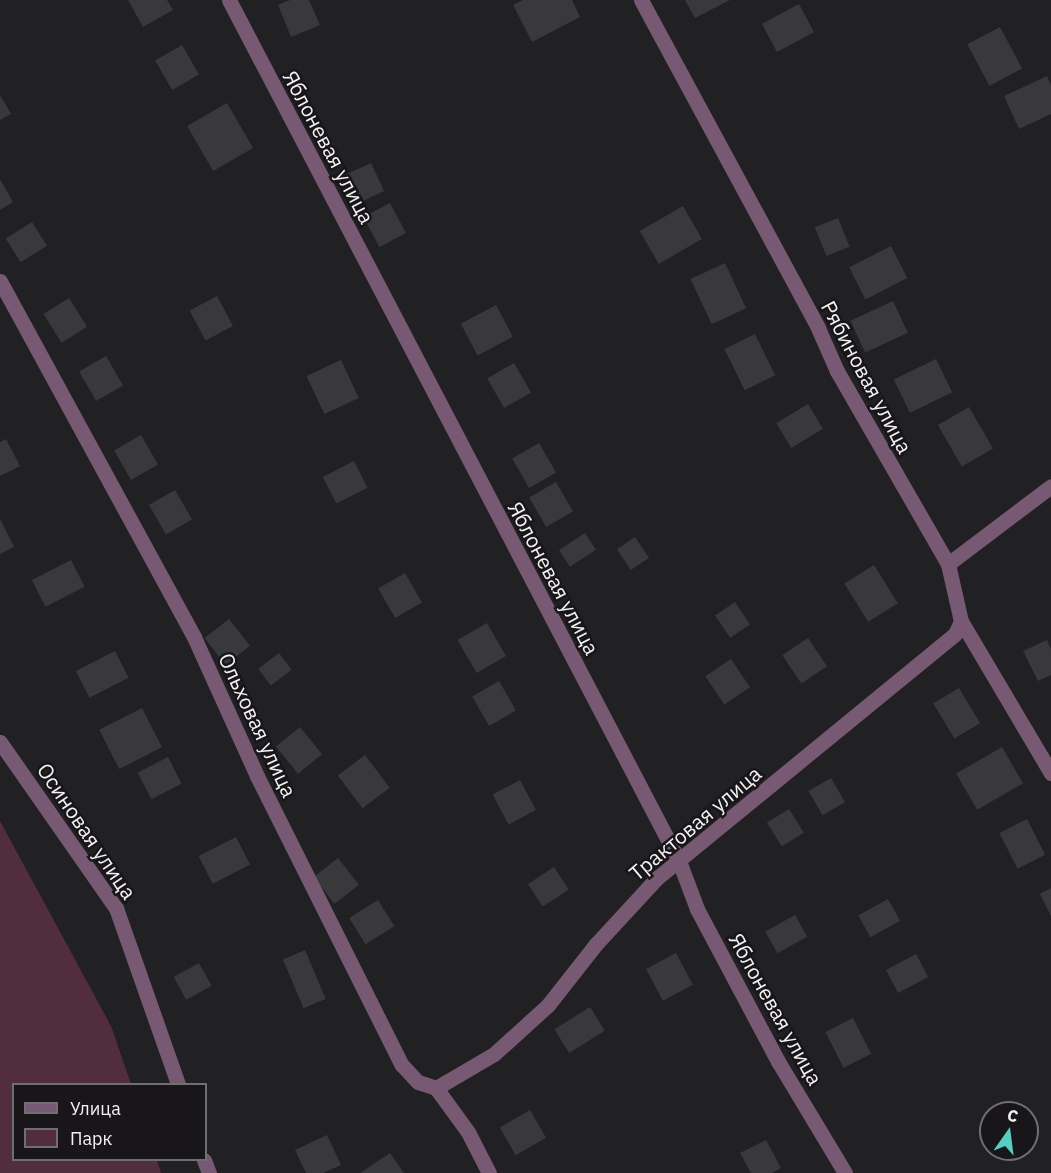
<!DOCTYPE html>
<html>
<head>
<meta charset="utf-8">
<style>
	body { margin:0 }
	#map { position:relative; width:1051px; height:1173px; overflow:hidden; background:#212022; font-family:"IBM Plex Sans",sans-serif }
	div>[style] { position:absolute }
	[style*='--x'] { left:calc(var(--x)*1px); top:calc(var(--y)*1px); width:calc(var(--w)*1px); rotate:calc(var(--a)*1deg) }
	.green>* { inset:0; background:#522e3c }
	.building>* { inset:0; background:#39393c; transform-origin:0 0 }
	.street>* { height:15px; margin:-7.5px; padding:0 7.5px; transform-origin:7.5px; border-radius:7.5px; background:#785973 }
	span { translate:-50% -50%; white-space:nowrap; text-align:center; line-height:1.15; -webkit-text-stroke:5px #181619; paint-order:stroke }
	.street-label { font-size:21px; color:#f2f1f3 }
	.legend { position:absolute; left:12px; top:1083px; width:195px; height:78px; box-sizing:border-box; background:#181619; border:2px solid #6f6e70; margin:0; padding:8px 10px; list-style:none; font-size:18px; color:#f2f1f3 }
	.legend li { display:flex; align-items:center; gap:12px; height:30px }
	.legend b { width:30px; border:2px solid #6f6e70 }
	.north { position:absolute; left:979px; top:1101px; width:60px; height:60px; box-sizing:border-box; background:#181619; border:2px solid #6f6e70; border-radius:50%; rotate:14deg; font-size:16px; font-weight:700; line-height:24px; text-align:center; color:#f2f1f3 }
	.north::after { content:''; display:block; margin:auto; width:21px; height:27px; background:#57cec2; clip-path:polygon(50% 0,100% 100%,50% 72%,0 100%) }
</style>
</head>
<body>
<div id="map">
	<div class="green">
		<div style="clip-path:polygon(0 821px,111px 1026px,131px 1084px,14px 1084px,14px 1160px,157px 1160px,161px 1173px,0 1173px)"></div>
	</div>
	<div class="building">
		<div style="clip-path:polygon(128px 0,167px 0,173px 10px,143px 27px)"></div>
		<div style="clip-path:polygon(290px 0,309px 0,320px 25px,291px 37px,278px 5px)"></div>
		<div style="clip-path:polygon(523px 0,572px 0,580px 17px,532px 42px,513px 5px)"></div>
		<div style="clip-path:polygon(685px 0,730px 0,695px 18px)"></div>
		<div style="left:799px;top:4px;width:32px;height:42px;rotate:62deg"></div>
		<div style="left:1000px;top:27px;width:47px;height:37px;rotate:62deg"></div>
		<div style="left:182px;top:45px;width:34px;height:31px;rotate:60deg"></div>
		<div style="clip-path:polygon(1047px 76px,1051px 85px,1051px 114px,1019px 129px,1004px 96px)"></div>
		<div style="clip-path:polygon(0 95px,11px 114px,0 120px)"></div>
		<div style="left:227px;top:103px;width:52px;height:46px;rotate:60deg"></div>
		<div style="left:371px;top:163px;width:31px;height:35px;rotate:65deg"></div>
		<div style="clip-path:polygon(0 179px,13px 202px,0 210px)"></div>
		<div style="left:390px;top:203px;width:34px;height:30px;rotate:62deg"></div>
		<div style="left:683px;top:206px;width:38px;height:50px;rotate:60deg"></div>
		<div style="left:838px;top:218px;width:31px;height:25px;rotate:68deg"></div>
		<div style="left:32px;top:222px;width:28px;height:31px;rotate:58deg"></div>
		<div style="left:891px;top:246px;width:36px;height:47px;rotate:63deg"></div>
		<div style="left:725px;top:263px;width:50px;height:38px;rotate:65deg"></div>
		<div style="left:217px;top:296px;width:34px;height:31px;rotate:62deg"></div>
		<div style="left:69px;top:298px;width:34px;height:30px;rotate:58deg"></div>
		<div style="left:893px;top:301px;width:35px;height:47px;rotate:65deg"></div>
		<div style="left:496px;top:305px;width:36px;height:40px;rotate:62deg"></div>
		<div style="left:755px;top:334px;width:46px;height:34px;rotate:64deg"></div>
		<div style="left:106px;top:356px;width:34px;height:31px;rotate:60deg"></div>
		<div style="left:936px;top:359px;width:37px;height:47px;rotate:64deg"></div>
		<div style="left:341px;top:360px;width:42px;height:38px;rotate:65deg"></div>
		<div style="left:514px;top:363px;width:34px;height:31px;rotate:60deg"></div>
		<div style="left:808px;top:404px;width:29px;height:37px;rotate:59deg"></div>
		<div style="left:969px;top:407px;width:48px;height:36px;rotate:60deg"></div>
		<div style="left:141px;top:435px;width:34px;height:31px;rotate:60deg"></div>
		<div style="clip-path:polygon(6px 439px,20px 466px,0 476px,0 442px)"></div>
		<div style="left:539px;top:443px;width:34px;height:31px;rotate:60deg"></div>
		<div style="left:354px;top:461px;width:30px;height:35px;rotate:63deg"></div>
		<div style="left:556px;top:482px;width:34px;height:31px;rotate:60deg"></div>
		<div style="left:175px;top:490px;width:34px;height:30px;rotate:60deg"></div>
		<div style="clip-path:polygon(0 519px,14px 547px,0 554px)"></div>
		<div style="left:585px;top:533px;width:20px;height:31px;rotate:57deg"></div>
		<div style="left:635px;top:537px;width:25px;height:22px;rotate:56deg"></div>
		<div style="left:71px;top:560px;width:30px;height:44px;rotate:63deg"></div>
		<div style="left:874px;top:565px;width:45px;height:35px;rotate:58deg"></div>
		<div style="left:405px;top:573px;width:34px;height:31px;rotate:60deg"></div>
		<div style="left:735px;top:602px;width:27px;height:24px;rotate:56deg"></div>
		<div style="left:229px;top:619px;width:34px;height:31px;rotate:52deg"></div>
		<div style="left:487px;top:623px;width:38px;height:34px;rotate:60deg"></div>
		<div style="left:808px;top:638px;width:34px;height:31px;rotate:56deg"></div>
		<div style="clip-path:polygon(1047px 640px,1051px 649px,1051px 675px,1038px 681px,1023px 651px)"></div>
		<div style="left:115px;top:651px;width:30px;height:44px;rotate:63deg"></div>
		<div style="left:279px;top:653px;width:21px;height:26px;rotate:53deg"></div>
		<div style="left:731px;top:659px;width:34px;height:31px;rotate:56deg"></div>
		<div style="left:499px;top:681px;width:34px;height:31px;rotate:60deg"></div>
		<div style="left:959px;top:688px;width:41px;height:30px;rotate:59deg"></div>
		<div style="left:142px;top:708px;width:44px;height:48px;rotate:63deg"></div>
		<div style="left:300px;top:727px;width:35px;height:31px;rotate:51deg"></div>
		<div style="left:1002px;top:747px;width:42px;height:53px;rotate:60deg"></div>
		<div style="left:365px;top:755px;width:41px;height:34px;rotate:53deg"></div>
		<div style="left:168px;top:757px;width:30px;height:34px;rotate:63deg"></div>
		<div style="left:831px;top:778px;width:28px;height:26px;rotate:60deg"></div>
		<div style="left:520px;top:780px;width:34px;height:31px;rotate:62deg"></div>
		<div style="left:789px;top:809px;width:28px;height:26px;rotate:58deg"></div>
		<div style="left:1027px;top:819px;width:40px;height:31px;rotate:63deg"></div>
		<div style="left:236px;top:837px;width:31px;height:42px;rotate:63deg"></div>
		<div style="left:338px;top:858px;width:34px;height:31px;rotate:52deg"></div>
		<div style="left:554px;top:867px;width:27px;height:31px;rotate:57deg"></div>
		<div style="clip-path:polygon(1051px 888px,1051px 916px,1040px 894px)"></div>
		<div style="left:888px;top:899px;width:25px;height:34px;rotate:61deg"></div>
		<div style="left:378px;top:900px;width:31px;height:34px;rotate:58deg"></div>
		<div style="left:795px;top:915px;width:25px;height:34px;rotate:61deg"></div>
		<div style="left:305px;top:950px;width:53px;height:24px;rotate:67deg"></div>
		<div style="left:676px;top:953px;width:36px;height:34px;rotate:62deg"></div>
		<div style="left:916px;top:954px;width:26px;height:34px;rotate:62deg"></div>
		<div style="left:199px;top:963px;width:26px;height:29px;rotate:61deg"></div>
		<div style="left:590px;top:1007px;width:28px;height:42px;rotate:58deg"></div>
		<div style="left:853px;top:1018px;width:40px;height:31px;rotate:63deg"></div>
		<div style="left:530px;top:1110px;width:32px;height:35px;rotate:60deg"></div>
		<div style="clip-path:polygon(327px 1135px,341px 1165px,323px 1173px,306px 1173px,295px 1150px)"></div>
		<div style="clip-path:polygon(766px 1140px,781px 1168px,772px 1173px,751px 1173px,740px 1153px)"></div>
		<div style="clip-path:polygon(390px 1153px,404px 1173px,360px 1173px)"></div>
	</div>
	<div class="street">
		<div style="--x:229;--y:0;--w:972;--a:62.41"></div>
		<div style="--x:679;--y:861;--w:51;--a:69.4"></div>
		<div style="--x:697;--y:909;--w:174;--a:62"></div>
		<div style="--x:779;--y:1063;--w:128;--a:59"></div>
		<div style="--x:641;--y:0;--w:373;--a:61.6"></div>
		<div style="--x:818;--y:328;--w:47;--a:66.2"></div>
		<div style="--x:837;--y:371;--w:223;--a:60.1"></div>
		<div style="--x:948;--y:564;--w:58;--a:77.2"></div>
		<div style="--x:961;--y:621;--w:177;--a:59.4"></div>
		<div style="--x:0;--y:281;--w:405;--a:61.4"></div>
		<div style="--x:194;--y:637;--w:153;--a:65.6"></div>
		<div style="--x:257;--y:776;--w:323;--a:63.4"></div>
		<div style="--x:402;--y:1065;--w:23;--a:47"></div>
		<div style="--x:418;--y:1082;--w:19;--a:18"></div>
		<div style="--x:436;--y:1088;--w:54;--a:54"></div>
		<div style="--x:468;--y:1132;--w:46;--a:62.9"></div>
		<div style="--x:948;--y:564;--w:129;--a:-37.1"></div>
		<div style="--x:0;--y:742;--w:203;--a:55.1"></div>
		<div style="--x:116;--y:908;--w:187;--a:70.6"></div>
		<div style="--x:436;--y:1088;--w:67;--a:-30.4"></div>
		<div style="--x:494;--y:1054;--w:73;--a:-42.2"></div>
		<div style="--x:548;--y:1005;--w:78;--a:-51.8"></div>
		<div style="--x:596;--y:944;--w:90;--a:-47.3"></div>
		<div style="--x:657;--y:878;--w:385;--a:-39.3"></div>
		<div style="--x:955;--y:634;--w:14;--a:-65"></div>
		<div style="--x:204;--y:1160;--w:14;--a:69"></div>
	</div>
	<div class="street-label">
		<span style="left:329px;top:147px;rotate:62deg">Яблоневая улица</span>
		<span style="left:867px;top:377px;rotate:62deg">Рябиновая улица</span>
		<span style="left:554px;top:578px;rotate:62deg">Яблоневая улица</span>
		<span style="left:258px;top:725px;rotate:65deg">Ольховая улица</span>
		<span style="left:695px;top:823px;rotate:-40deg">Трактовая улица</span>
		<span style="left:87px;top:831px;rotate:56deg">Осиновая улица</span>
		<span style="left:776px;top:1009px;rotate:61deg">Яблоневая улица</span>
	</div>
	<ul class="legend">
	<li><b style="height:8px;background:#785973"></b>Улица</li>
	<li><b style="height:16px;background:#522e3c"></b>Парк</li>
	</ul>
	<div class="north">С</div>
</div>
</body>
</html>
